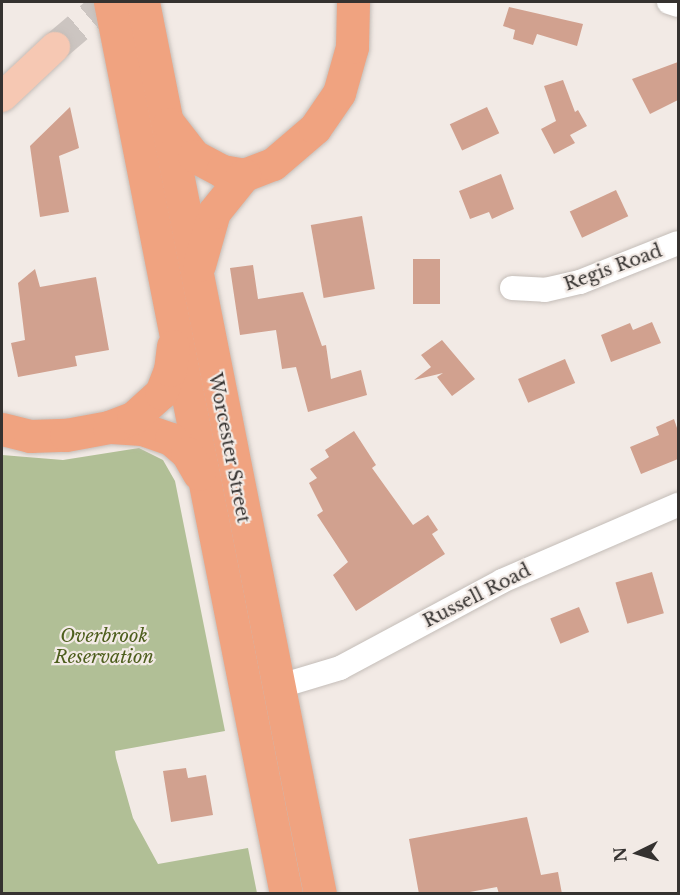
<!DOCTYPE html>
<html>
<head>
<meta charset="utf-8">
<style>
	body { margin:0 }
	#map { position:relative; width:680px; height:895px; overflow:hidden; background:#f2eae5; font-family:"Libre Baskerville",serif }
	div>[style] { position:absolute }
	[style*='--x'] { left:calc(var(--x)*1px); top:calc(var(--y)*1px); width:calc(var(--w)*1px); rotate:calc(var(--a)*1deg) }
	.green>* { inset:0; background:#b1bf96 }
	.building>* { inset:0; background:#d1a18f; transform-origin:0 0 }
	.major-tunnel>* { height:30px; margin-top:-15px; transform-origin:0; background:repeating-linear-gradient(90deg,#ccc5c1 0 30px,transparent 0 45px) }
	.roads { filter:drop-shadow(0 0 2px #c4bdb8) drop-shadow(0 0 2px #c4bdb8) }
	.minor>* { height:24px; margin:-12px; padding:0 12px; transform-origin:12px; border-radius:12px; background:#fff }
	.major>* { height:30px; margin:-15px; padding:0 15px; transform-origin:15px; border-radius:15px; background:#f6c8b3 }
	.highway>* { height:33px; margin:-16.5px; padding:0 16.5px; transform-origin:16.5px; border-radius:16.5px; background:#f0a380 }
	span { translate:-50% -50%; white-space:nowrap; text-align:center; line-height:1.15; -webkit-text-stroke:4.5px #f2eae5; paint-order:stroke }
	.street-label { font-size:18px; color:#353230 }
	.park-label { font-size:18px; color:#4d5e1d; font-style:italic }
	.frame { position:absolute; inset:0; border:3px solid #353230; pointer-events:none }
	.north { position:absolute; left:608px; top:823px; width:60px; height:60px; -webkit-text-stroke:4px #f2eae5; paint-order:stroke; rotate:265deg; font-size:16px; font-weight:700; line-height:24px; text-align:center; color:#353230 }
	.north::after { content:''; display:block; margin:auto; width:21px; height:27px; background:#353230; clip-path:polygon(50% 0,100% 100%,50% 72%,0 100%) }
</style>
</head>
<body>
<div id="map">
	<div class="green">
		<div style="clip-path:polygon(139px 448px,163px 460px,175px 481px,225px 731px,115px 751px,116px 758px,133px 818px,158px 864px,248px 848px,257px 893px,2px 893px,2px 455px,63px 460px)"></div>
	</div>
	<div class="building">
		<div style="clip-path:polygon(509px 7px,583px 24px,577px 46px,537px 34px,533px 45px,513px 39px,515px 30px,503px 26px)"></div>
		<div style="clip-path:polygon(678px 62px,678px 100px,650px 114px,632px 79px)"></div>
		<div style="clip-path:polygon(563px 80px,575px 112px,578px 110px,587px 126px,570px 135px,575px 143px,554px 154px,541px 129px,556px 121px,544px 86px)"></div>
		<div style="clip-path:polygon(70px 107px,79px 148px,59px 156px,69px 212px,40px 217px,30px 146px)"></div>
		<div style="left:487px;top:107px;width:29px;height:41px;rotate:65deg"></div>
		<div style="clip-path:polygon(501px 174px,514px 209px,492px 219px,489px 212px,470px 219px,459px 191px)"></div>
		<div style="left:616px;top:190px;width:29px;height:51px;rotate:65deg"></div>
		<div style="left:362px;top:216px;width:74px;height:52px;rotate:80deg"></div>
		<div style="left:413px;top:259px;width:27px;height:45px"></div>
		<div style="clip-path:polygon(253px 265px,258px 299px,303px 292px,322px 346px,326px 345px,331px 379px,361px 370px,367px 395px,308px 412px,296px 367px,282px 369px,276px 330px,240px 335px,230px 268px)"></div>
		<div style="clip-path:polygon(35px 269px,40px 287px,96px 277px,109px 350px,75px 356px,77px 366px,18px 377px,11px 343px,25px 340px,18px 283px)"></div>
		<div style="clip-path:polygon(652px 322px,661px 343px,611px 362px,601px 335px,630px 323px,633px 330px)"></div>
		<div style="clip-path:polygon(442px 340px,475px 379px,452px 396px,437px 377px,443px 373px,414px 380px,431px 367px,421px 355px)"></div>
		<div style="left:565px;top:359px;width:26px;height:51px;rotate:67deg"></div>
		<div style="clip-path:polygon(674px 419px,678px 431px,678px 459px,641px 474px,630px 447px,659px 435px,656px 427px)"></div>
		<div style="clip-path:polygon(354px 431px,376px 465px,372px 468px,413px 525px,428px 515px,438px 530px,432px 534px,445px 554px,356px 611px,333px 575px,348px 562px,317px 515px,323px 511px,309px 483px,317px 478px,310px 469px,329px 457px,325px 450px)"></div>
		<div style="left:652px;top:572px;width:43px;height:38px;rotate:74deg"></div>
		<div style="left:579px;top:607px;width:27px;height:31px;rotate:68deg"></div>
		<div style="clip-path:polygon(186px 768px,188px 778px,206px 775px,213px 815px,171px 822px,163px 771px)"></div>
		<div style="clip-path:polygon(527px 817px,541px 875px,558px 872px,562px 894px,499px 894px,497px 887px,459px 894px,419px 894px,409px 839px)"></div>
	</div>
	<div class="major-tunnel">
		<div style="--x:55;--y:47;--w:70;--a:-40.3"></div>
	</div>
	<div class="roads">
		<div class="minor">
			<div style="--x:669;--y:2;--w:9;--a:18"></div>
			<div style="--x:512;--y:288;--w:33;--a:3"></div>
			<div style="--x:545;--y:290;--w:36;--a:-13"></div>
			<div style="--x:580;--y:282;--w:105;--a:-21.7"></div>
			<div style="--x:277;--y:687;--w:66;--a:-16.8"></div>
			<div style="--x:340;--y:668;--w:184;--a:-28.2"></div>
			<div style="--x:502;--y:581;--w:192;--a:-23.4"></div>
		</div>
		<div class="major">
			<div style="--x:2;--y:97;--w:73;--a:-43.3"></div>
		</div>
		<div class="highway">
			<div style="--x:110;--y:2;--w:909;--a:78.84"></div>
			<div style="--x:143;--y:2;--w:909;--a:78.78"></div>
			<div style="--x:169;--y:124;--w:41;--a:52"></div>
			<div style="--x:194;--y:156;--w:32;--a:28"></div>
			<div style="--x:222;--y:171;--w:22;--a:10"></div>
			<div style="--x:244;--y:175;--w:31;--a:-21"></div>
			<div style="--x:273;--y:164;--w:55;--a:-40.6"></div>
			<div style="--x:315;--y:128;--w:42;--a:-55.6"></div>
			<div style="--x:339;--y:93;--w:48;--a:-74.2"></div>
			<div style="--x:352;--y:47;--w:45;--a:-88.7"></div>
			<div style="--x:199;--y:265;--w:55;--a:-74.2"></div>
			<div style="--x:214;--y:212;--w:48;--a:-51"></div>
			<div style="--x:111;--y:427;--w:31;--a:4"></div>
			<div style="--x:142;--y:429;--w:31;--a:19"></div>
			<div style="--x:171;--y:439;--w:21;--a:41"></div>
			<div style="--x:187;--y:453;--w:24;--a:60"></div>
			<div style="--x:2;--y:429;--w:29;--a:14"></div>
			<div style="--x:30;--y:436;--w:36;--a:-2"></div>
			<div style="--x:66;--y:435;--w:44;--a:-10.5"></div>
			<div style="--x:109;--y:427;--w:26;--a:-21"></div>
			<div style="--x:133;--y:418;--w:38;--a:-42"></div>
			<div style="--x:161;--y:393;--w:25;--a:-69"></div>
			<div style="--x:170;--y:370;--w:24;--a:-83"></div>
		</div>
	</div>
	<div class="street-label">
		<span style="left:613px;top:268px;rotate:-20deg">Regis Road</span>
		<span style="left:229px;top:448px;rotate:79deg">Worcester Street</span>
		<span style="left:477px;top:596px;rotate:-27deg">Russell Road</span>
	</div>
	<div class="park-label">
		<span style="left:104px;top:647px">Overbrook<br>Reservation</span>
	</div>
	<div class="frame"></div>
	<div class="north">N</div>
</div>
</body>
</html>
